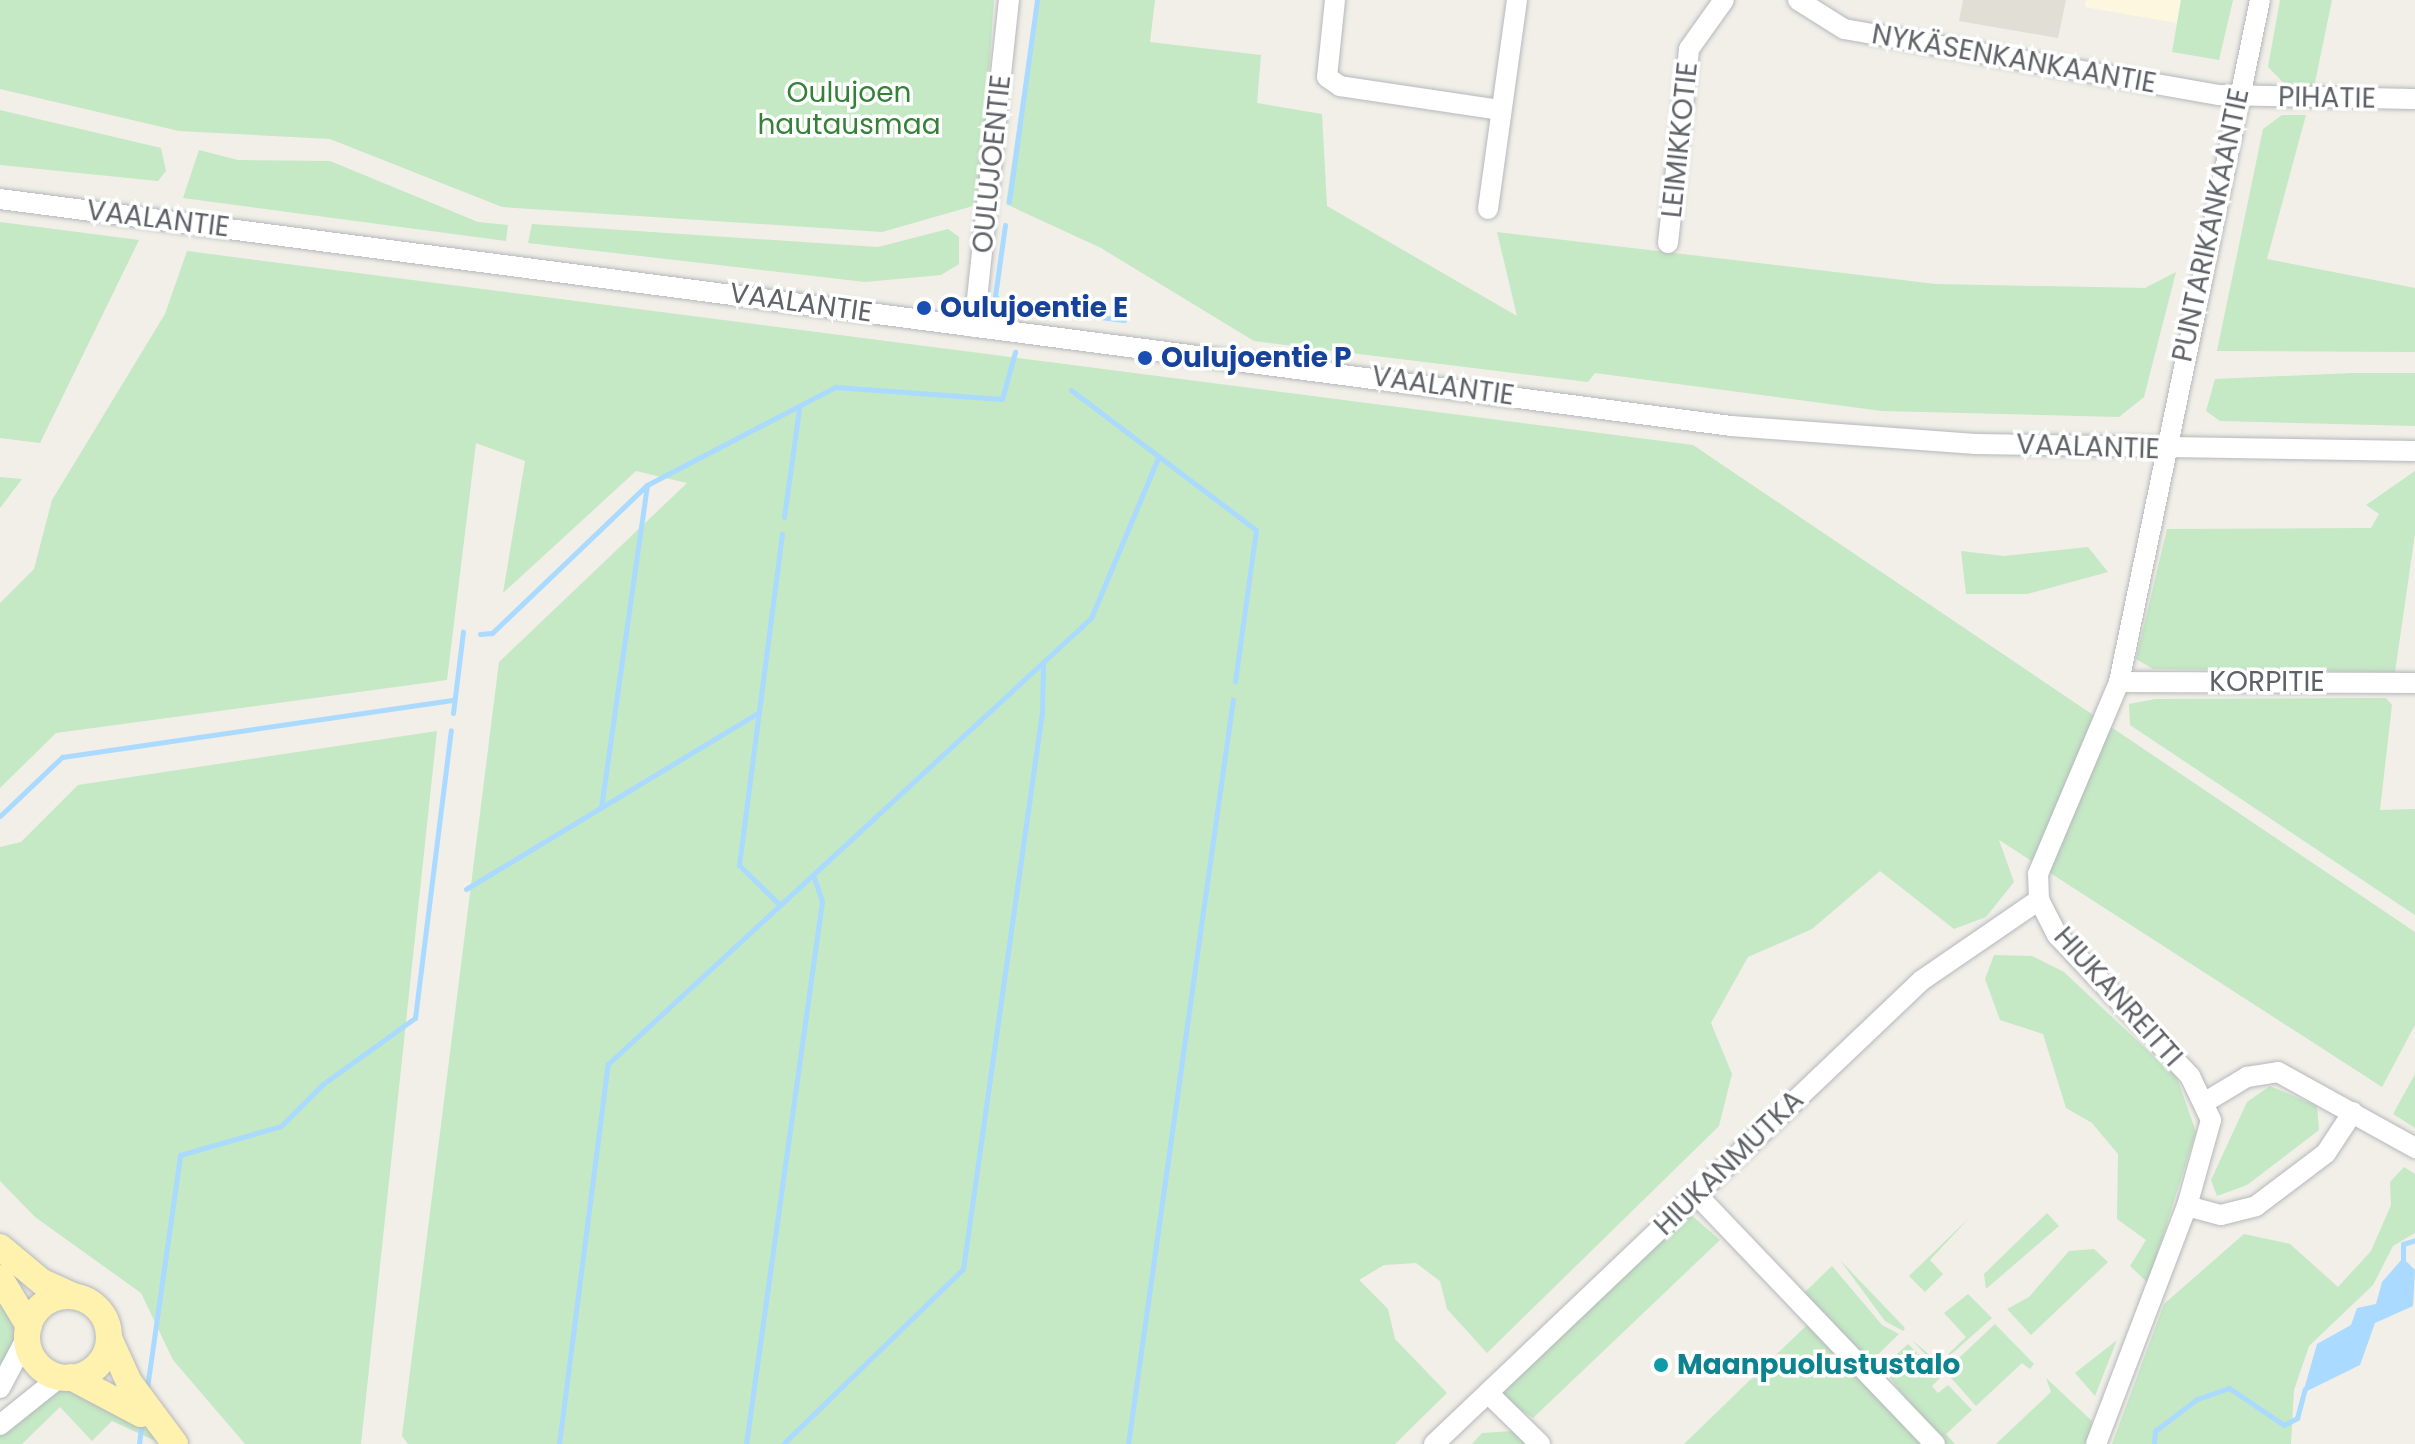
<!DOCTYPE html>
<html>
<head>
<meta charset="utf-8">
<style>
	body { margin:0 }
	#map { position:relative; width:2415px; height:1444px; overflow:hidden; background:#f1efe8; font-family:Poppins,sans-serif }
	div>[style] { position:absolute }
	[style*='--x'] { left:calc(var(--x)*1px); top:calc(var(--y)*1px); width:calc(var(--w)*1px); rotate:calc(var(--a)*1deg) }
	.commercial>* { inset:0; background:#fef7e0 }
	.education>* { inset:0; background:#e1ded6 }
	.green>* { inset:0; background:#c5e8c5 }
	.water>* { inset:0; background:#aadaff }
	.stream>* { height:5px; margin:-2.5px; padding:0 2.5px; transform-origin:2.5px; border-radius:2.5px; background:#aadaff }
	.roads { filter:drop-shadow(0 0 2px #b5b8bc) drop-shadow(0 0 2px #b5b8bc) }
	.minor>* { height:20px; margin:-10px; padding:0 10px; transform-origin:10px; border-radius:10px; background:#fff }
	.major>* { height:26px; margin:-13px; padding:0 13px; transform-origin:13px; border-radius:13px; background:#fff2af }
	.major>.ring { margin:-13px; padding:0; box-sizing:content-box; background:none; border:26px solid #fff2af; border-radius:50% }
	.dots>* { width:22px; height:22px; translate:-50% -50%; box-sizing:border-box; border:4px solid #fff; border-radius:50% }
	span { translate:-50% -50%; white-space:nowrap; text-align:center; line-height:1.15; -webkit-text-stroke:7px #fff; paint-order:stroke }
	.street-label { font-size:28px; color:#5f6368 }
	.park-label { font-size:28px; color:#348238 }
	.transit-label { font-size:28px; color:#164399; font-weight:700 }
	.left { translate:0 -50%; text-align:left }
	.culture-label { font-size:28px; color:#0d838f; font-weight:700 }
</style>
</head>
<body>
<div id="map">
	<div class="commercial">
		<div style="clip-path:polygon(2086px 0,2181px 0,2177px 23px,2085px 7px)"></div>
	</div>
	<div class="education">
		<div style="clip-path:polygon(1963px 0,2066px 0,2058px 38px,1959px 21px)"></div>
	</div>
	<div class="green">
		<div style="clip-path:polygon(0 0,994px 0,980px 204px,882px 232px,502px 207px,330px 139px,179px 131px,0 89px)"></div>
		<div style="clip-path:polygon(1036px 0,1155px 0,1150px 42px,1261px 55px,1257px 103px,1322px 114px,1327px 206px,1517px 316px,1497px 232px,1936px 284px,2145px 288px,2176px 272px,2144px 397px,2119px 417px,1882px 411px,1595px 373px,1588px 382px,1254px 341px,1101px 248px,1006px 204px)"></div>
		<div style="clip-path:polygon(2181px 0,2233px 0,2219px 60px,2172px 52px)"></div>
		<div style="clip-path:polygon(2280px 0,2332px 0,2314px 87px,2289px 88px,2268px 67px)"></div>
		<div style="clip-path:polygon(0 110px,161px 148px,166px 171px,158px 181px,0 165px)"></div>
		<div style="clip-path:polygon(2282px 115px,2306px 115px,2267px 259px,2415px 288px,2415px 352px,2217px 351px,2263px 129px)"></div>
		<div style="clip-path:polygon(199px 150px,238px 160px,330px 161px,478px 222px,508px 225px,506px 241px,183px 198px)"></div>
		<div style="clip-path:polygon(0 222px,139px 240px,40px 443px,0 438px)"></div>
		<div style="clip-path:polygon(532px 224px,878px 247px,948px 229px,959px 237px,959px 264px,941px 275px,865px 282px,528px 243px)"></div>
		<div style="clip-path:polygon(187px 251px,1693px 445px,2415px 932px,2415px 1025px,2382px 1087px,1999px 840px,2014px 882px,1986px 917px,1954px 929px,1880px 871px,1812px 929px,1748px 957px,1711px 1023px,1732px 1074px,1719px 1126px,1487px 1353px,1447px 1309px,1440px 1281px,1416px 1263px,1384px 1265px,1359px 1280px,1388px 1309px,1395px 1339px,1447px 1393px,1395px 1444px,408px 1444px,402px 1436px,499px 662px,687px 483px,636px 471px,503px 593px,525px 461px,476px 443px,447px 680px,56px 733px,0 788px,0 603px,34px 569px,52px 500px,165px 314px)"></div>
		<div style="clip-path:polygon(2352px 373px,2415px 373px,2415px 426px,2220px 421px,2206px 411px,2215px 379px)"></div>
		<div style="clip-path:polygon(2415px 471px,2415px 534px,2395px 672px,2153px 669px,2136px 659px,2167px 529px,2371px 528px,2379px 514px,2366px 505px)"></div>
		<div style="clip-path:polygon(0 477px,22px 479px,0 508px)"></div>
		<div style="clip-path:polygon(2088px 547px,2108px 572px,2027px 594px,1966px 594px,1961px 551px,2004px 556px)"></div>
		<div style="clip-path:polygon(2386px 698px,2392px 705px,2380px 810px,2415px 809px,2415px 915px,2130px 725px,2129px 704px,2155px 699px)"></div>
		<div style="clip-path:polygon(437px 731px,361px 1444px,245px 1444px,173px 1360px,141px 1293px,35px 1217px,0 1181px,0 847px,21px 842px,78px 785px)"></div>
		<div style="clip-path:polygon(1994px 955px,2032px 956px,2064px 972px,2177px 1078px,2196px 1132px,2148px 1283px,2130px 1266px,2146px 1240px,2117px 1219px,2118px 1154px,2092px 1123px,2066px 1108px,2043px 1034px,2000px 1020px,1985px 979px)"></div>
		<div style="clip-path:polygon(2415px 1074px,2415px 1128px,2393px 1114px)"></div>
		<div style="clip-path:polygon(2270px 1086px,2317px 1106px,2319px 1130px,2247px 1185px,2217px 1196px,2211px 1180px,2247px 1102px)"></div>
		<div style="clip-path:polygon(2404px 1167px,2415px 1174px,2415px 1233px,2393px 1246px,2373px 1285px,2309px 1346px,2294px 1390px,2291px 1444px,2112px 1444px,2164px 1304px,2244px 1234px,2290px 1244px,2338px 1287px,2371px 1251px,2391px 1205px,2390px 1182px)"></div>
		<div style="clip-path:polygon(1689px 1213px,1720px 1240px,1533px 1418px,1503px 1399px,1502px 1391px)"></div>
		<div style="clip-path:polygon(2047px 1213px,2059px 1226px,1986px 1289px,1984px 1274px)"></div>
		<div style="clip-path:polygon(1970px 1217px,1930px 1260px,1943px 1274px,1925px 1292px,1909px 1276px)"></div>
		<div style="clip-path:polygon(2094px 1249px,2108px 1262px,2031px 1335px,2007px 1309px,2029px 1297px,2069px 1251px)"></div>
		<div style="clip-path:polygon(1840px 1260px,1905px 1328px,1903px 1331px,1885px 1321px)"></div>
		<div style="clip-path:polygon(1832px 1266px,1882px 1325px,1899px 1334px,1869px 1363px,1804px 1293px)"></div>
		<div style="clip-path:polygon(0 1287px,23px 1327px,0 1379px)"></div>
		<div style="clip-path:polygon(1968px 1294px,1992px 1318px,1937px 1367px,1912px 1340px,1939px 1363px,1966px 1337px,1944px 1313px)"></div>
		<div style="clip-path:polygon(1995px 1324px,2034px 1364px,2030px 1369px,2022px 1363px,1976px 1406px,1945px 1371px)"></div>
		<div style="clip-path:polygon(1807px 1325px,1923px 1444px,1684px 1444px)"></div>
		<div style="clip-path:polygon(2117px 1340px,2095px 1396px,2075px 1373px)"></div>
		<div style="clip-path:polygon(1908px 1344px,1941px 1377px,1932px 1386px,1938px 1393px,1948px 1385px,1972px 1410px,1946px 1434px,1955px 1444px,1942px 1444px,1882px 1368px)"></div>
		<div style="clip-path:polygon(2046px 1378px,2092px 1421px,2088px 1444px,1996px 1444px,2051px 1392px)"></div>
		<div style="clip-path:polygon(66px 1384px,118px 1402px,162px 1444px,112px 1421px,92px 1441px,60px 1407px,22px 1444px,0 1444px,0 1432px)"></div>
		<div style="clip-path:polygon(1514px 1431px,1527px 1444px,1472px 1444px,1482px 1433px)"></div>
	</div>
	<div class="water">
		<div style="clip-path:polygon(2403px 1258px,2415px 1270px,2413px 1306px,2375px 1323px,2360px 1365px,2303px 1393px,2317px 1344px,2351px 1325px,2357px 1308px,2376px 1304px,2382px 1282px)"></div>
	</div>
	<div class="stream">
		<div style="--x:1009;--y:202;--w:204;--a:-82.1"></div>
		<div style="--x:1005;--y:225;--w:72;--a:98"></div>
		<div style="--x:995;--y:296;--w:13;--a:45"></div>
		<div style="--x:1004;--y:305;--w:121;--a:7.1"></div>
		<div style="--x:1071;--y:390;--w:232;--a:37.1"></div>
		<div style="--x:1256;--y:530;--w:153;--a:97.9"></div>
		<div style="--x:784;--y:517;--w:109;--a:-82.1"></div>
		<div style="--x:480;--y:634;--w:12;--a:-5"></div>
		<div style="--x:492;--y:633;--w:214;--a:-43.7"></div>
		<div style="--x:647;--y:485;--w:212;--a:-27.5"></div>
		<div style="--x:835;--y:387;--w:167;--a:4.1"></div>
		<div style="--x:1002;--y:399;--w:49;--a:-74.5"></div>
		<div style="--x:453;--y:713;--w:82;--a:-83"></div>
		<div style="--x:601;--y:808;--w:325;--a:-81.9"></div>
		<div style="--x:0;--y:816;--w:86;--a:-43.6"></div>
		<div style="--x:62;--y:757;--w:396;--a:-8.3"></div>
		<div style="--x:466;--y:889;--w:342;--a:-31.1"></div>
		<div style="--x:780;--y:905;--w:57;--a:-135.7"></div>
		<div style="--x:739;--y:865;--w:334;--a:-82.6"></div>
		<div style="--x:2403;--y:1262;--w:18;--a:-90"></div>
		<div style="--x:2403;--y:1244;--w:13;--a:-18"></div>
		<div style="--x:147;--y:1388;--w:235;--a:-81.9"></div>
		<div style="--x:180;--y:1155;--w:105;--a:-16"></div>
		<div style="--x:281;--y:1126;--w:59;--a:-45"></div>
		<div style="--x:323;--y:1084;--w:113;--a:-35.7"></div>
		<div style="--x:415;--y:1018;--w:290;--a:-82.9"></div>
		<div style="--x:139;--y:1444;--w:17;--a:-83"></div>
		<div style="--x:559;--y:1444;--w:383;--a:-82.7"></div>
		<div style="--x:608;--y:1064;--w:657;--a:-42.72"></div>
		<div style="--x:1091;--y:618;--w:173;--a:-67.3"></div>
		<div style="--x:746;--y:1444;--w:548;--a:-82.03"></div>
		<div style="--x:822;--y:901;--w:28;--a:-109"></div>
		<div style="--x:783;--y:1444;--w:251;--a:-44.2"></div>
		<div style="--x:963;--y:1269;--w:563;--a:-81.93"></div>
		<div style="--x:1042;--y:712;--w:49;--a:-88.8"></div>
		<div style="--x:1128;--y:1444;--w:752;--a:-81.98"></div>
		<div style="--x:2154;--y:1444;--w:13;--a:-86"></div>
		<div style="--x:2155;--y:1431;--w:53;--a:-37.3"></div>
		<div style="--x:2197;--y:1399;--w:34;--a:-19"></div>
		<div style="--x:2229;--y:1388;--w:66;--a:33.9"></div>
		<div style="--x:2284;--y:1425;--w:15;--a:-28"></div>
		<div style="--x:2297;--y:1418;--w:30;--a:-75"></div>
	</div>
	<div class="roads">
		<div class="minor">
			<div style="--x:1335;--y:0;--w:77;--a:95.9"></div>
			<div style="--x:1327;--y:77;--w:16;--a:35"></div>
			<div style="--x:1340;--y:86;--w:163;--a:8.5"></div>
			<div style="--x:1798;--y:0;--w:54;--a:32.2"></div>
			<div style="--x:1844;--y:29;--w:381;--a:10"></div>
			<div style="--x:2219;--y:95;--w:196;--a:1.2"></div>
			<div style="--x:0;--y:199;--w:1746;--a:7.47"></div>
			<div style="--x:1731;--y:426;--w:245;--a:4.2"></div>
			<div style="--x:1975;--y:444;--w:440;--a:0.9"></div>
			<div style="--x:1488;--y:209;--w:211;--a:-82.1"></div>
			<div style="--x:1668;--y:243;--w:195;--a:-83.8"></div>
			<div style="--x:1689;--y:49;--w:60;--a:-54.5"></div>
			<div style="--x:974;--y:327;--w:329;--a:-83.9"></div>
			<div style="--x:2119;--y:682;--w:296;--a:0.2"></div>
			<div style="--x:2207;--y:1101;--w:47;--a:-31"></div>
			<div style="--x:2247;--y:1077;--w:31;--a:-9"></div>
			<div style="--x:2278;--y:1072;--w:157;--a:29"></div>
			<div style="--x:1696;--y:1194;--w:346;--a:46.3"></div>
			<div style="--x:2187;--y:1206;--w:35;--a:15"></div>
			<div style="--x:2221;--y:1215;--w:36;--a:-14"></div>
			<div style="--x:2256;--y:1206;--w:88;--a:-37.1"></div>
			<div style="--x:2326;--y:1153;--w:49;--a:-56.6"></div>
			<div style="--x:0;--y:1388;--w:58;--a:-62.1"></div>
			<div style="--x:1488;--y:1393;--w:73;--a:44.4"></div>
			<div style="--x:0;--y:1425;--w:77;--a:-38.7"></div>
			<div style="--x:1434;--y:1444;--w:673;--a:-43.56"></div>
			<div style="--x:1922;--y:980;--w:142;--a:-34.4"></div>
			<div style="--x:2096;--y:1444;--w:255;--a:-69.1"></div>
			<div style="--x:2187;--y:1206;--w:89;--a:-74.4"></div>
			<div style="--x:2211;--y:1120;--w:49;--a:-115.5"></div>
			<div style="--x:2190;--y:1076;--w:194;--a:-133.3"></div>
			<div style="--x:2057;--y:935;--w:39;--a:-117"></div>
			<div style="--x:2039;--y:900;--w:26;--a:-92"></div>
			<div style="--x:2038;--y:874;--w:208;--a:-67.1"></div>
			<div style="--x:2119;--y:682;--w:696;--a:-78.32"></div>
		</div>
		<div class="major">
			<div style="--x:0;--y:1247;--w:55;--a:39.8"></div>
			<div style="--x:42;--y:1282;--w:34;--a:24"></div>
			<div style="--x:0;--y:1278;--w:56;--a:58.9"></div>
			<div class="ring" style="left:27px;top:1296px;width:56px;height:56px"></div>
			<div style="--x:109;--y:1338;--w:48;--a:65.6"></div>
			<div style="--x:129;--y:1382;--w:77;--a:53.4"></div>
			<div style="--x:71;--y:1377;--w:79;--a:27.9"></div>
		</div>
	</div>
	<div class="dots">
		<div style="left:924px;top:308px;background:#1a4fb4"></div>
		<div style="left:1145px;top:358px;background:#1a4fb4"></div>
		<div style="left:1661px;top:1365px;background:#0f9aa8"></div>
	</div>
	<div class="street-label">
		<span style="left:2014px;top:59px;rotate:10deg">NYKÄSENKANKAANTIE</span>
		<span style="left:2327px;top:98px;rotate:1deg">PIHATIE</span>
		<span style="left:1680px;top:140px;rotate:-84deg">LEIMIKKOTIE</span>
		<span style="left:992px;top:164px;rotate:-84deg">OULUJOENTIE</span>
		<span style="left:158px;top:219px;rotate:7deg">VAALANTIE</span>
		<span style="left:2211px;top:225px;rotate:-78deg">PUNTARIKANKAANTIE</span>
		<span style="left:801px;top:303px;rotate:8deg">VAALANTIE</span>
		<span style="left:1443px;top:386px;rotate:8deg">VAALANTIE</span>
		<span style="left:2088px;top:447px;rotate:2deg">VAALANTIE</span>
		<span style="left:2267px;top:682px">KORPITIE</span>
		<span style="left:2118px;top:997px;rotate:48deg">HIUKANREITTI</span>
		<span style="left:1729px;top:1163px;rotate:-44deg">HIUKANMUTKA</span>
	</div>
	<div class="park-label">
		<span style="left:849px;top:109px">Oulujoen<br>hautausmaa</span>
	</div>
	<div class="transit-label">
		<span class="left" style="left:940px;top:308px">Oulujoentie E</span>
		<span class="left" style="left:1161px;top:358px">Oulujoentie P</span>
	</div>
	<div class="culture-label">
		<span class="left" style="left:1677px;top:1365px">Maanpuolustustalo</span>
	</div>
</div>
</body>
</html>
